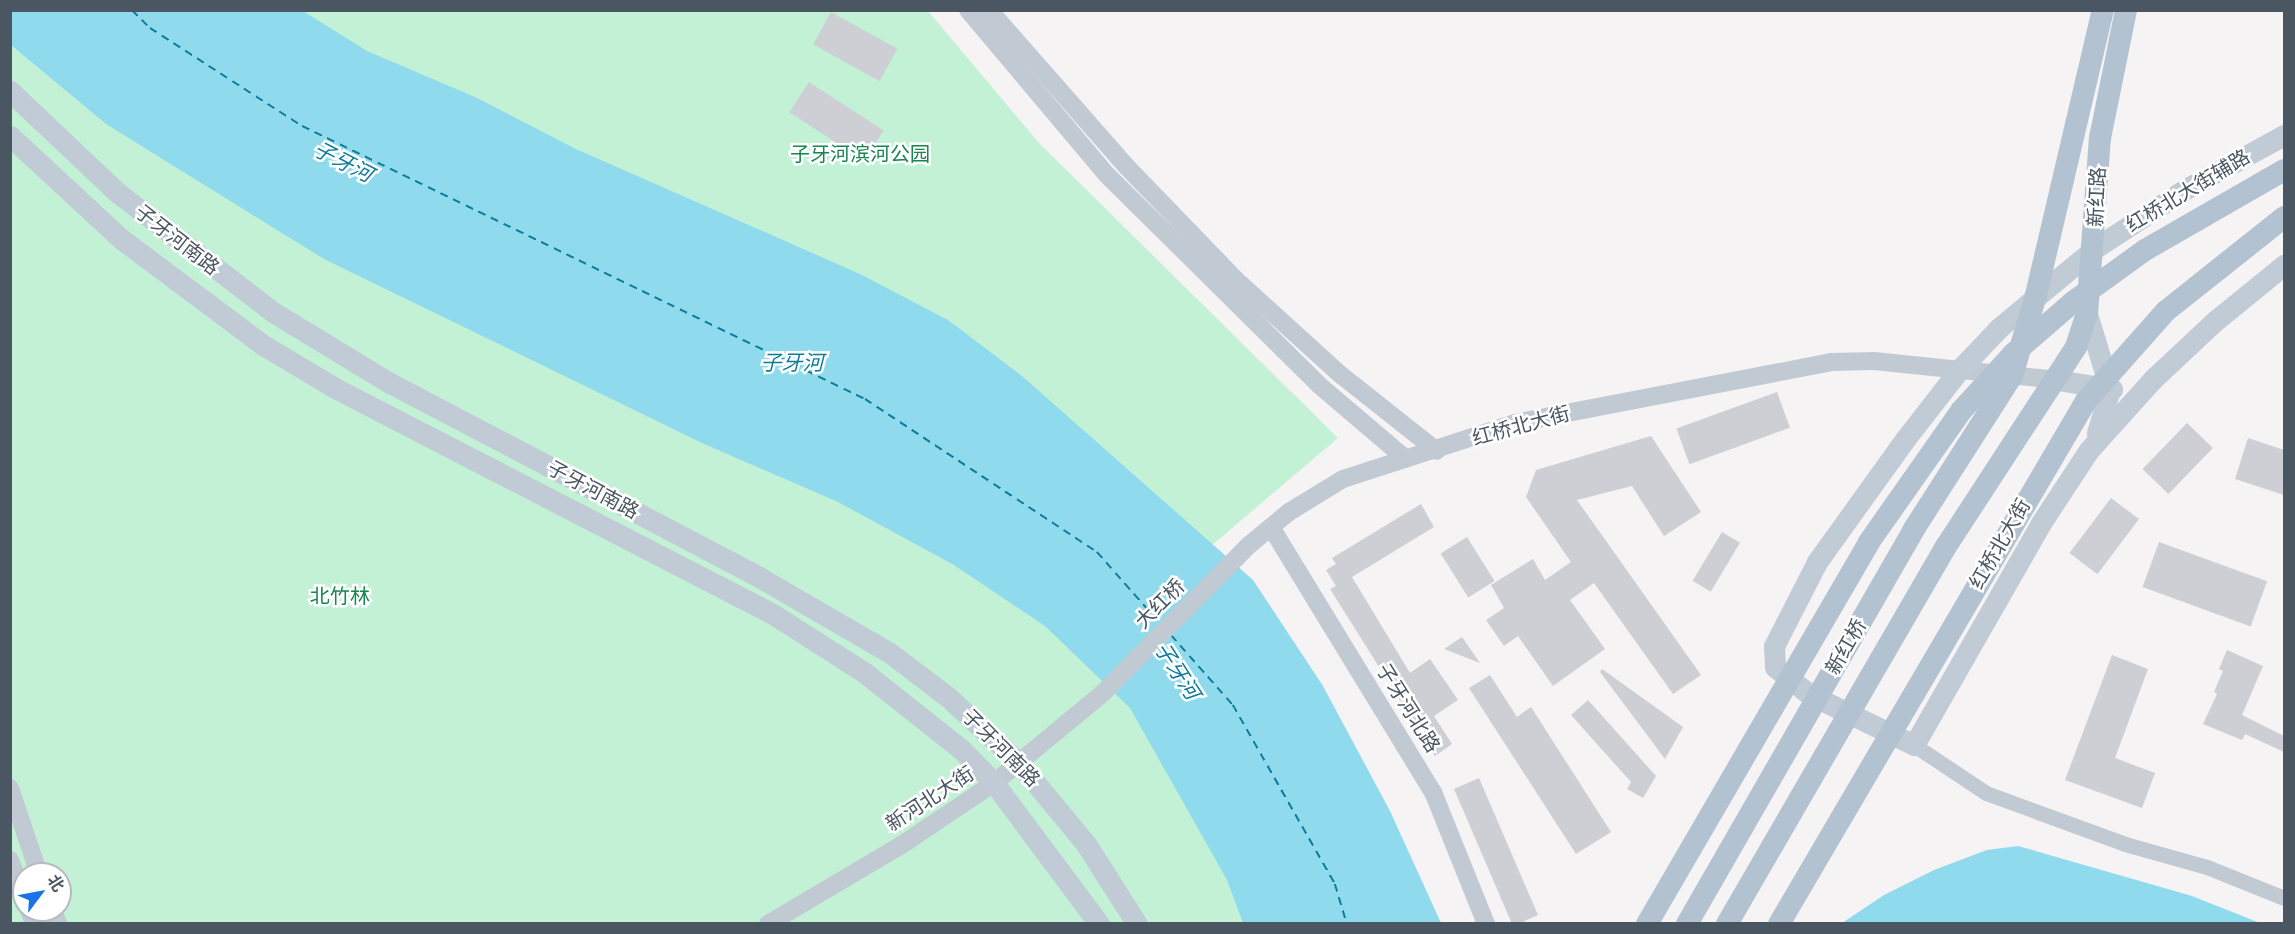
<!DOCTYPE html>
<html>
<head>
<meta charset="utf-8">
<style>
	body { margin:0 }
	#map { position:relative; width:2295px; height:934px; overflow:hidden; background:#f5f3f3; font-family:"Space Grotesk","Noto Sans SC",sans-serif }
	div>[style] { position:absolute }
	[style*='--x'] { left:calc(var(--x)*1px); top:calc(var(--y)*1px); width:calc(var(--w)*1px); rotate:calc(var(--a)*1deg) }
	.green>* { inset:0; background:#c3f1d5 }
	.water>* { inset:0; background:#90daee }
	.ferry>* { height:1.5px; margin-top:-0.75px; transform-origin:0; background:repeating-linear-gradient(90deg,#0c7c9b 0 8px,transparent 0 14px) }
	.building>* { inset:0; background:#cdcfd5; transform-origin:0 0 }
	.minor>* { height:15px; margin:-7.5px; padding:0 7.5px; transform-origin:7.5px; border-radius:7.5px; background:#c1cad2 }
	.tertiary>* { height:18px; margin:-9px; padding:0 9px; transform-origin:9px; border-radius:9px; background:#c1cad2 }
	.secondary>* { height:21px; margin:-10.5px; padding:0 10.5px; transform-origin:10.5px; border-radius:10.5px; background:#c1cbd6 }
	.primary>* { height:22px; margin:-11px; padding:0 11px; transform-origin:11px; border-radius:11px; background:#b3c2d1 }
	.tertiary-bridge>* { height:18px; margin:-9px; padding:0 9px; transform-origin:9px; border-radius:9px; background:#c1cad2 }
	.primary-bridge>* { height:22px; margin:-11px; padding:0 11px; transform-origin:11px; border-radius:11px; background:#b3c2d1 }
	span { translate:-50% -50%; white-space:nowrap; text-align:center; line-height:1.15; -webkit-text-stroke:5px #fff; paint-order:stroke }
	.park-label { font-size:20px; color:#17864f }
	.street-label { font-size:20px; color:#4a5661 }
	.water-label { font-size:21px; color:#0c7c9b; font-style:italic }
	.frame { position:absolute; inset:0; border:12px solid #4a5661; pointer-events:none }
	.north { position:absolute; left:12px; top:862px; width:60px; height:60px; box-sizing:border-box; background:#fff; border:2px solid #b7bbc0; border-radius:50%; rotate:58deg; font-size:16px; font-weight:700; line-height:24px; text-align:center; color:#4a5661 }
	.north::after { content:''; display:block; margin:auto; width:21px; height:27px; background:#1a73e8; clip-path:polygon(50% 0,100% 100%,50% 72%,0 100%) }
</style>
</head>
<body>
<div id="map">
	<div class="green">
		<div style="clip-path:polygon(evenodd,10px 11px,939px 530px,1147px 710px,1265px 923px,11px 923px,10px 11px,24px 874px,60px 874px,60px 910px,24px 910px,24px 874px)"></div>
		<div style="clip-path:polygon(257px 11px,928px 11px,1040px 144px,1338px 438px,1198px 557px)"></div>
	</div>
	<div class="water">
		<div style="clip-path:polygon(10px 11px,303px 11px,367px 51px,475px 97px,576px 149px,860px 274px,948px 320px,1022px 376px,1253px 580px,1323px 686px,1390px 811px,1441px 923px,1243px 923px,1227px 880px,1130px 708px,1045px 626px,954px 565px,838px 502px,702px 443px,324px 259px,106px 124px,11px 45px)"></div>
		<div style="clip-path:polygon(2018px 846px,2192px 896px,2260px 923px,1842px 923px,1884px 895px,1934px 870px,1987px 850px)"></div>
	</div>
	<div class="ferry">
		<div style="--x:132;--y:10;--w:25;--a:45"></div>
		<div style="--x:150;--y:28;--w:181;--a:32.8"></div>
		<div style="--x:302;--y:126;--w:626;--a:25.87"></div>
		<div style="--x:865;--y:399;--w:278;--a:33.4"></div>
		<div style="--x:1097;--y:552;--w:94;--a:48.5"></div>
		<div style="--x:1171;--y:635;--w:94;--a:48.5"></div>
		<div style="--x:1233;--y:705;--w:206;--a:60.3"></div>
		<div style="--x:1335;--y:884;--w:42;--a:73.3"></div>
	</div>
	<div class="building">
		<div style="left:831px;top:12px;width:76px;height:37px;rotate:29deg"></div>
		<div style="left:809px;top:82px;width:89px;height:36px;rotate:33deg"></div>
		<div style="left:1777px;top:392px;width:38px;height:107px;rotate:70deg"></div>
		<div style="left:2187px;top:423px;width:36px;height:64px;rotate:44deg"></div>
		<div style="clip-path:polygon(1651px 436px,1701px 512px,1664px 536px,1632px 486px,1577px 500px,1701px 675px,1673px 694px,1594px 583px,1570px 600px,1605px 649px,1553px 686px,1518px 636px,1504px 646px,1486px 620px,1504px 608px,1491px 585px,1533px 559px,1545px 580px,1571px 562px,1526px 497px,1536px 470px)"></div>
		<div style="clip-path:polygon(2248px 438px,2284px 450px,2284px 495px,2235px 479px)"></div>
		<div style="left:2111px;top:498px;width:35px;height:69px;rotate:37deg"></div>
		<div style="clip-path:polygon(1421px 504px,1434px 527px,1352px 577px,1410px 673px,1430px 659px,1458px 700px,1434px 716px,1452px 744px,1435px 756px,1330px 589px,1336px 586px,1326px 570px,1336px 564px,1332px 558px)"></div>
		<div style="left:1722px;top:532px;width:21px;height:57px;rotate:31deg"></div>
		<div style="left:1467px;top:537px;width:52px;height:31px;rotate:58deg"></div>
		<div style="left:2159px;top:542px;width:115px;height:48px;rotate:20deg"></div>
		<div style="clip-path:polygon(1462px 637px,1480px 663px,1444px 649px)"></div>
		<div style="clip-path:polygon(2227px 650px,2263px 666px,2242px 715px,2284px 736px,2284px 752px,2245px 734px,2242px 740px,2203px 724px,2217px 694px,2214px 692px,2223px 671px,2219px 669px)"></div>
		<div style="clip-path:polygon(2112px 655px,2148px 669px,2115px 758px,2155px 773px,2142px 808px,2065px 780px)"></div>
		<div style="clip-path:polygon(1602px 669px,1683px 727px,1665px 759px,1600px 672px)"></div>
		<div style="clip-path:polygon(1490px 675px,1517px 717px,1531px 707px,1611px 832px,1576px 854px,1469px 688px)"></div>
		<div style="clip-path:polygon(1588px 700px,1656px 776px,1643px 798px,1627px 789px,1631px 782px,1571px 715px)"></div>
		<div style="clip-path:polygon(1479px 778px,1538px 915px,1518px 924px,1512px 924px,1454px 789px)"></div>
	</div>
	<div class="minor">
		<div style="--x:1914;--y:745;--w:87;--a:33.7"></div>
		<div style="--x:1986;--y:793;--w:148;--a:20.1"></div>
		<div style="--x:2125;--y:844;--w:85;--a:15.7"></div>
		<div style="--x:2207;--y:867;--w:83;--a:21.9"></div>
	</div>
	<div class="tertiary">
		<div style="--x:968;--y:10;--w:216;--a:49.9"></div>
		<div style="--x:1107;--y:175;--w:298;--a:44.7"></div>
		<div style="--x:1319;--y:385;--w:114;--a:40.4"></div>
		<div style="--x:989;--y:10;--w:209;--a:48.7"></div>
		<div style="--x:1127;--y:167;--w:156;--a:46"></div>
		<div style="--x:1235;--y:279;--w:143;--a:42.2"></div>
		<div style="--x:1341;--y:375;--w:122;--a:38.4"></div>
		<div style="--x:1271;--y:527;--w:311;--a:58.6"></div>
		<div style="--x:1433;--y:792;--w:142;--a:68.1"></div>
		<div style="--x:29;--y:910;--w:15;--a:70"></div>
		<div style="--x:53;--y:910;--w:15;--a:70"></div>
		<div style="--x:768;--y:924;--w:153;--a:-30.6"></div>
		<div style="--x:900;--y:846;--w:113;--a:-33.8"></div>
		<div style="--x:994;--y:783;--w:141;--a:-39.5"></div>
		<div style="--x:1103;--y:693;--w:206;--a:-45.4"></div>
		<div style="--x:1248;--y:546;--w:53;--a:-39.7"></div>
		<div style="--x:1289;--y:512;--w:63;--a:-31.4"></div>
		<div style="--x:1343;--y:479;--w:181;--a:-18"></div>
		<div style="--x:1515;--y:423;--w:322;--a:-10.9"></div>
		<div style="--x:1831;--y:362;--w:43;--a:-1.3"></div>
		<div style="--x:1874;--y:361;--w:185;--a:5.9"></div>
	</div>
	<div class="secondary">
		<div style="--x:10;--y:91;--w:149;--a:43.4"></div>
		<div style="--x:118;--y:193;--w:195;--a:37.5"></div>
		<div style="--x:273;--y:312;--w:137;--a:31.3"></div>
		<div style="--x:390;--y:383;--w:417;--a:27.7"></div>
		<div style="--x:759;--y:577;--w:151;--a:30.1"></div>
		<div style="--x:890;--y:653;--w:73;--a:37.2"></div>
		<div style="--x:948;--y:697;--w:97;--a:42.9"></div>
		<div style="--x:1019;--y:763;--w:105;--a:50.4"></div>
		<div style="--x:1086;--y:844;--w:95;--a:57.5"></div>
		<div style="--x:2284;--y:135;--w:114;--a:151.2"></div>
		<div style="--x:2184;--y:190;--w:108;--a:146.8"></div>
		<div style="--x:2094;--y:249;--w:124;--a:140.3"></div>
		<div style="--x:1999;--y:328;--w:58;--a:133.6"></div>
		<div style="--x:1959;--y:370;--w:86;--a:127.9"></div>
		<div style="--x:1906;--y:438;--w:153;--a:125.7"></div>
		<div style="--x:1817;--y:562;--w:94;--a:117.1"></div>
		<div style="--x:1774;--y:646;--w:21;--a:87"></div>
		<div style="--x:1775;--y:667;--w:43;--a:38.5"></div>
		<div style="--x:1809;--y:694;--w:117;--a:25.9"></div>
		<div style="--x:1914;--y:745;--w:256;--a:-60.2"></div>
		<div style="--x:2041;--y:523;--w:87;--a:-56.7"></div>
		<div style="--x:2089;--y:450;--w:96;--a:-48"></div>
		<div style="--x:2153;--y:379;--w:85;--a:-43.1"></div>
		<div style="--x:2215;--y:321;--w:89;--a:-39.1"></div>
		<div style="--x:10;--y:136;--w:150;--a:42.8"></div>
		<div style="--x:120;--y:238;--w:179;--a:36.8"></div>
		<div style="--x:263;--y:345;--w:84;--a:30.8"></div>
		<div style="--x:335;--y:388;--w:496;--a:27.3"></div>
		<div style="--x:776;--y:616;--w:106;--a:32.6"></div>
		<div style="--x:865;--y:673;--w:122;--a:38.4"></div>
		<div style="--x:961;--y:749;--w:47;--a:45.9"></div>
		<div style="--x:994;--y:783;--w:176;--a:53.3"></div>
		<div style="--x:2087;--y:314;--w:78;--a:73"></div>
		<div style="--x:2110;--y:389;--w:46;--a:106.5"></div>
		<div style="--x:2058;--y:380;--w:55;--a:9.5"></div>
	</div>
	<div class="primary">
		<div style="--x:1914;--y:529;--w:182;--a:-57.4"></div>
		<div style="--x:2012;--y:376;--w:84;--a:-73.5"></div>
		<div style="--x:2036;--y:295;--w:293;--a:-76.8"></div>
		<div style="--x:1945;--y:548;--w:240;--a:-56.9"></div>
		<div style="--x:2076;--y:347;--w:35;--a:-72"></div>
		<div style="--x:2087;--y:314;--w:176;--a:-85.8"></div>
		<div style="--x:2100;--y:138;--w:131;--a:-78.5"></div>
	</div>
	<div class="tertiary-bridge">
		<div style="--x:10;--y:788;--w:91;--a:71.4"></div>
		<div style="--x:10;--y:860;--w:40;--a:69"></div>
	</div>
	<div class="primary-bridge">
		<div style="--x:1647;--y:924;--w:442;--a:-59.8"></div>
		<div style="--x:1869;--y:542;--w:160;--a:-54.9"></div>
		<div style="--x:1961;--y:411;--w:77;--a:-47.6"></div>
		<div style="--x:2013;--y:354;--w:79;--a:-40.9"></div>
		<div style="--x:2073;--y:302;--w:89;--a:-35.8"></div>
		<div style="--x:2145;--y:250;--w:160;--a:-29.9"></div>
		<div style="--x:1687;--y:924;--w:456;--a:-60.1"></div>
		<div style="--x:1727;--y:924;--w:435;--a:-59.9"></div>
		<div style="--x:1779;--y:924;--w:606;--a:-59.59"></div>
		<div style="--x:2086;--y:401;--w:120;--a:-48.4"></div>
		<div style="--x:2166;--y:311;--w:151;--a:-38.5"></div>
	</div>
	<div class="park-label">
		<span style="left:860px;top:154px">子牙河滨河公园</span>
		<span style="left:340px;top:596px">北竹林</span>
	</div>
	<div class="street-label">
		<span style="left:2188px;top:191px;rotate:-31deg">红桥北大街辅路</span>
		<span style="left:2097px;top:197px;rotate:-87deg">新红路</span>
		<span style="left:177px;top:240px;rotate:38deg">子牙河南路</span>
		<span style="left:1521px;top:426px;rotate:-15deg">红桥北大街</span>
		<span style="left:593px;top:490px;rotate:28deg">子牙河南路</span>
		<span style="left:2000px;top:544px;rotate:-60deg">红桥北大街</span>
		<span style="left:1160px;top:604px;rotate:-45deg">大红桥</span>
		<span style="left:1846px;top:647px;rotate:-60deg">新红桥</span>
		<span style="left:1408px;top:708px;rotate:58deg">子牙河北路</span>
		<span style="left:1001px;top:748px;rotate:45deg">子牙河南路</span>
		<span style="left:930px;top:799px;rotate:-33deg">新河北大街</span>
	</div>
	<div class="water-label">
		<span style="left:343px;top:162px;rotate:27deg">子牙河</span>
		<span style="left:792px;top:363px">子牙河</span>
		<span style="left:1177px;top:671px;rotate:57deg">子牙河</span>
	</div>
	<div class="frame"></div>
	<div class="north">北</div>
</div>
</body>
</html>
